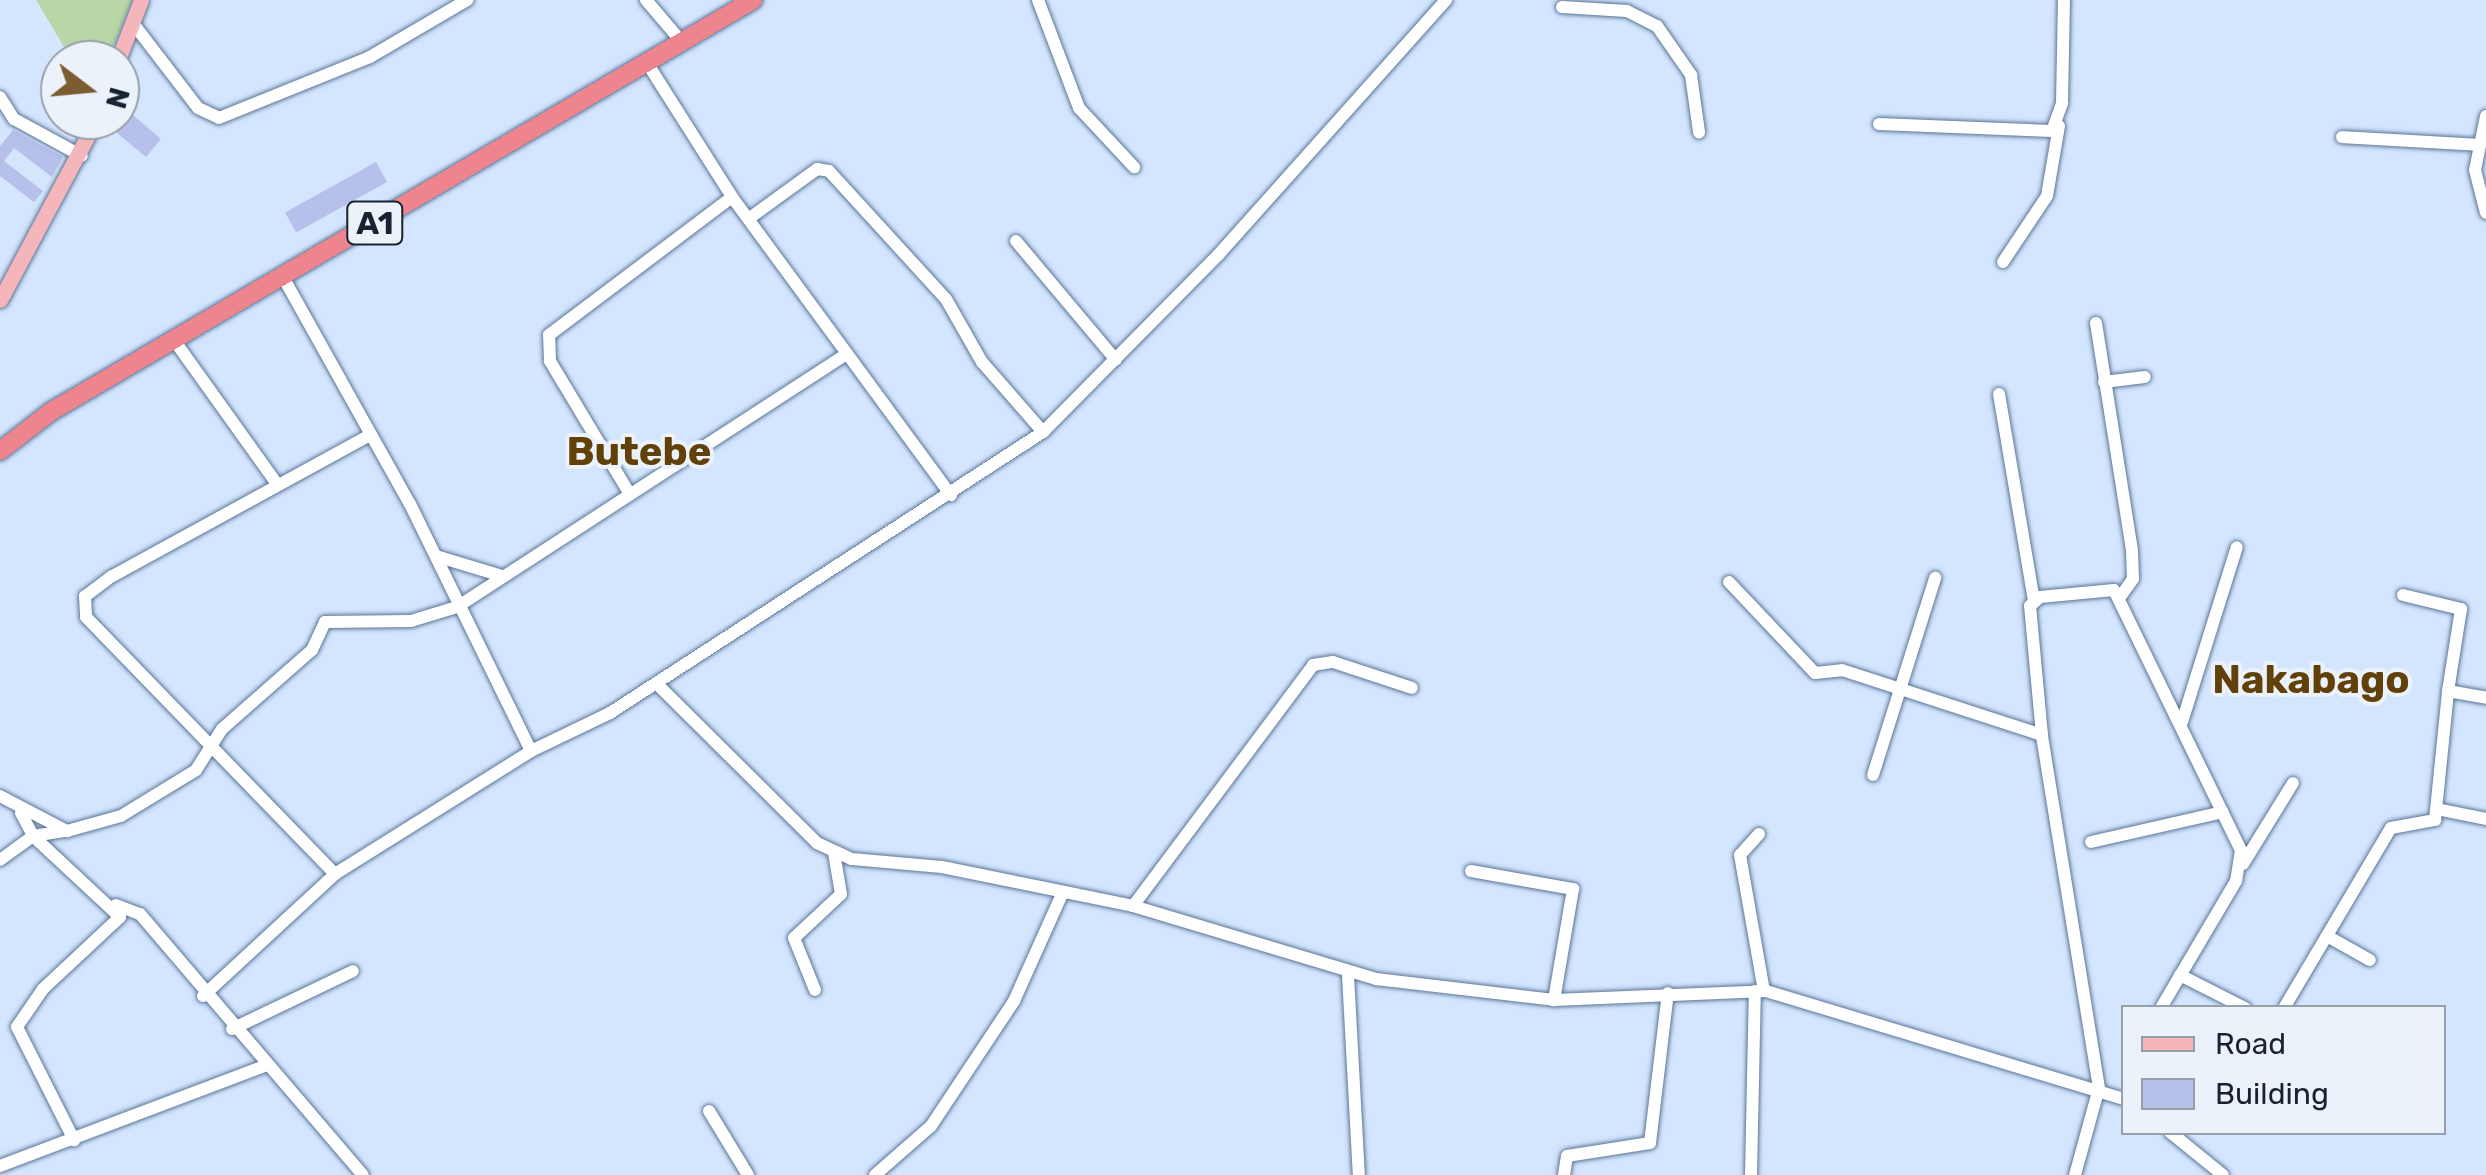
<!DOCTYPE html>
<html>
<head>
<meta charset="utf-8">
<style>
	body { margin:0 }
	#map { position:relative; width:2486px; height:1175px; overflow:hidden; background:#d4e6fe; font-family:Rubik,sans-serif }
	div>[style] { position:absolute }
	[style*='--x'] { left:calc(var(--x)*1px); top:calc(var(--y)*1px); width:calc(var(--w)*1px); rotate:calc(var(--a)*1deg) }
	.green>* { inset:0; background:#b7d7a6 }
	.building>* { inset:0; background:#b6c0eb; transform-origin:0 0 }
	.roads { filter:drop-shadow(0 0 2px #5b7597) drop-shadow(0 0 2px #5b7597) }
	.minor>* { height:12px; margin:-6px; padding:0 6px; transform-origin:6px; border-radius:6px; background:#fff }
	.major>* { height:15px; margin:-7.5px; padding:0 7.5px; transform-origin:7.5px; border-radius:7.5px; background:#f4b5bb }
	.highway>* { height:18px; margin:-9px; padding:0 9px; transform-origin:9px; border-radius:9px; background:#ed848e }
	span { translate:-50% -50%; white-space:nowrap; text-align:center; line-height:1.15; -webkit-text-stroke:8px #ecf2fa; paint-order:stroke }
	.shield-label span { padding:2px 8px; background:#ecf2fa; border:2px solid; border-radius:8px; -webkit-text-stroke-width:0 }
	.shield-label { font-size:32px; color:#182331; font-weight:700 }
	.quarter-label { font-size:40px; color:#614109; font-weight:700 }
	.legend { position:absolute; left:2121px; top:1005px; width:325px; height:130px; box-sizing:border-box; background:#ecf2fa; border:2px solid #979faa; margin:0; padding:12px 18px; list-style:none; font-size:30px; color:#182331 }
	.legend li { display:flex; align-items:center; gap:20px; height:50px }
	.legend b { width:50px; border:2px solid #979faa }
	.north { position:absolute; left:40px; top:40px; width:100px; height:100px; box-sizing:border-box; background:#ecf2fa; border:2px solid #979faa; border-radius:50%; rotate:106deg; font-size:28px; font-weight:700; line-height:40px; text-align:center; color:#182331 }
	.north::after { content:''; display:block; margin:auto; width:35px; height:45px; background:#7c5d32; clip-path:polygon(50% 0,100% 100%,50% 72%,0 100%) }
</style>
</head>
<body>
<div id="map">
	<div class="green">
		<div style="clip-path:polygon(36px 0,132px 0,108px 60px,72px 60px)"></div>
	</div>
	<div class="building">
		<div style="clip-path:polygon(120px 104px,161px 139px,146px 157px,106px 124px,120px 120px)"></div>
		<div style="clip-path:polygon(13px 130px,63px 157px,52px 177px,14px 148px,4px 161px,43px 191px,34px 202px,0 176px,0 146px)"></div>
		<div style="left:376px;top:162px;width:23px;height:104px;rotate:61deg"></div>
	</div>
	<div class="roads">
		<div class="minor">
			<div style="--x:646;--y:0;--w:54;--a:49.5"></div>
			<div style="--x:1038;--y:0;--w:116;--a:69.2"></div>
			<div style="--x:1079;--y:108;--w:81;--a:47"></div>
			<div style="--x:1562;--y:7;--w:65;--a:3.5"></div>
			<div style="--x:1627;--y:11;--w:34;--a:27"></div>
			<div style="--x:1657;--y:26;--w:60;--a:55.2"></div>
			<div style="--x:1691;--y:75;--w:58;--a:82"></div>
			<div style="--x:132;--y:22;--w:108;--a:52.5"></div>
			<div style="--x:198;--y:108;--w:23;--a:25"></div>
			<div style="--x:219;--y:118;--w:163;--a:-22"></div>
			<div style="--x:370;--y:57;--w:113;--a:-30.4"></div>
			<div style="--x:649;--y:66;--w:155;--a:57.6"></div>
			<div style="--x:732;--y:197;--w:370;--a:53.7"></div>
			<div style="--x:0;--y:97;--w:26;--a:58"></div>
			<div style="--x:14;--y:119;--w:77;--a:28.6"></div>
			<div style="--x:2486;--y:116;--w:55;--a:101.5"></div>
			<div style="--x:2475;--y:170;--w:44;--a:75.7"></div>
			<div style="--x:1879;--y:124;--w:173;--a:2.3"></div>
			<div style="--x:2052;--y:131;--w:30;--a:-70"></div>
			<div style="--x:2062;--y:103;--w:103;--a:-88.9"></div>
			<div style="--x:2342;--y:137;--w:138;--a:3.3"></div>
			<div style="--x:751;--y:217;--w:82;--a:-36"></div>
			<div style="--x:817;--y:169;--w:12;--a:9"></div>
			<div style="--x:829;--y:171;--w:173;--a:47.6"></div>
			<div style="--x:946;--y:299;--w:73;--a:60.3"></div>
			<div style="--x:982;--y:362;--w:93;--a:48.9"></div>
			<div style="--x:1016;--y:241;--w:155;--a:50"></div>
			<div style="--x:2003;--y:262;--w:79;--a:-56.3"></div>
			<div style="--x:2047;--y:196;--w:71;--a:-80.3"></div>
			<div style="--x:283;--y:277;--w:260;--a:60.8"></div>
			<div style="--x:410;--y:504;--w:275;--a:63.9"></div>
			<div style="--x:531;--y:751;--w:88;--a:-25.7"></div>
			<div style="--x:610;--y:713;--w:516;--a:-32.98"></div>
			<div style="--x:1043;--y:432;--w:250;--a:-45.3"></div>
			<div style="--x:1219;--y:254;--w:341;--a:-48.2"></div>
			<div style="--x:2096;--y:323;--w:231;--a:81"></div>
			<div style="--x:2132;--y:551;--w:28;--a:88"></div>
			<div style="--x:2133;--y:579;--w:24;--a:126"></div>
			<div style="--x:174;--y:340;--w:177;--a:54.4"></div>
			<div style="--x:2104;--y:382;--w:41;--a:-7"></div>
			<div style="--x:1999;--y:394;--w:209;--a:80.4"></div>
			<div style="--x:370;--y:435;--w:294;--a:151.3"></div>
			<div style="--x:112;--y:576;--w:34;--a:143"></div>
			<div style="--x:85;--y:596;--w:21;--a:87"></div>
			<div style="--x:86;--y:617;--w:358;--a:45.9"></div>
			<div style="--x:335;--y:874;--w:231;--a:-32.1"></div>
			<div style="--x:628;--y:491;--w:152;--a:-121"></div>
			<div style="--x:550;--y:361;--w:26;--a:-92"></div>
			<div style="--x:549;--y:335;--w:229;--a:-37"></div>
			<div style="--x:436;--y:556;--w:69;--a:16.9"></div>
			<div style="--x:1729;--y:582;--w:125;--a:46.6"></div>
			<div style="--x:1815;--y:673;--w:27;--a:-6"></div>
			<div style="--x:1842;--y:670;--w:210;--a:18"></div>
			<div style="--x:2403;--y:595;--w:60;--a:13.6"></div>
			<div style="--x:2461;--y:609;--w:83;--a:99"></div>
			<div style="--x:2448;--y:691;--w:39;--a:10"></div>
			<div style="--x:656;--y:683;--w:227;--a:44.8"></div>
			<div style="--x:817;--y:843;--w:38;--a:25"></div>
			<div style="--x:852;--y:859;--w:90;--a:5.1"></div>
			<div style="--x:942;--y:867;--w:195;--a:11.5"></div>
			<div style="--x:1133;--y:906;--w:254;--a:16.7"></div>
			<div style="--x:1376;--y:979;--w:179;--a:6.7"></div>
			<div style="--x:1554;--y:1000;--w:212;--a:-2.4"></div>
			<div style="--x:1766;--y:991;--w:374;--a:16.8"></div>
			<div style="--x:2182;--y:722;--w:183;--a:-72.6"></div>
			<div style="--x:1873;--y:775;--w:207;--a:-72.5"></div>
			<div style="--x:0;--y:796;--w:76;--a:27.6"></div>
			<div style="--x:67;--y:831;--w:56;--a:-15.5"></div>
			<div style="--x:121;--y:816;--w:88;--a:-31.5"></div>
			<div style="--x:196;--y:770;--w:49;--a:-57.6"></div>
			<div style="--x:222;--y:729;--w:120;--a:-41.3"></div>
			<div style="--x:312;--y:650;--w:31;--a:-65"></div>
			<div style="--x:325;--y:622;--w:86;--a:-0.7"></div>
			<div style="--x:411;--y:621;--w:48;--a:-16.9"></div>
			<div style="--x:457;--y:607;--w:464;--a:-33"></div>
			<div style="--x:2437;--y:809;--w:50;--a:11.5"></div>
			<div style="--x:21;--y:813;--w:26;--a:62"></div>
			<div style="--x:33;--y:836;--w:119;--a:43"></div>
			<div style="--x:120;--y:917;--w:105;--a:136.9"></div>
			<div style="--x:43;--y:989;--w:46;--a:124.4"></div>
			<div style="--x:17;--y:1027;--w:127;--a:63.2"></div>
			<div style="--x:1759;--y:834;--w:28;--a:132"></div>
			<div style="--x:1740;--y:855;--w:138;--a:80"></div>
			<div style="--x:2091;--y:842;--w:135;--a:-12.8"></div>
			<div style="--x:0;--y:860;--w:41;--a:-36"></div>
			<div style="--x:33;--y:836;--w:31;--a:-9"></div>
			<div style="--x:2243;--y:864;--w:95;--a:-58.3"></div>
			<div style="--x:1471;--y:871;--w:104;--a:10"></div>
			<div style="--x:1573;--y:889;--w:113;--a:99.7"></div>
			<div style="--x:116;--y:905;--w:26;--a:21"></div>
			<div style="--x:140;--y:914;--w:343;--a:49.5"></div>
			<div style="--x:1133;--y:906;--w:301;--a:-53.2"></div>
			<div style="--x:1313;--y:665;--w:20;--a:-9"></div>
			<div style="--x:1333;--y:662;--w:83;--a:18.2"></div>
			<div style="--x:2327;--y:936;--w:49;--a:29.2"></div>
			<div style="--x:1348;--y:975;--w:200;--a:86.9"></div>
			<div style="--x:2180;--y:975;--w:73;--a:26.9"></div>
			<div style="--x:815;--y:990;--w:56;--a:-112"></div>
			<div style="--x:794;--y:938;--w:64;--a:-43.1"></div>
			<div style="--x:841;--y:894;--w:42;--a:-99.7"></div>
			<div style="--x:203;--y:996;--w:180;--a:-42.7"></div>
			<div style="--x:2284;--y:1008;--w:209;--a:-59.3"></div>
			<div style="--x:2391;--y:828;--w:45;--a:-10.3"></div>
			<div style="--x:2435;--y:820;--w:130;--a:-84.2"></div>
			<div style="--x:232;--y:1029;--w:134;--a:-25.6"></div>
			<div style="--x:709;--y:1111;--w:75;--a:58.6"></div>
			<div style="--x:2170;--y:1132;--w:68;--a:39.1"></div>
			<div style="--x:0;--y:1166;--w:282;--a:-20.7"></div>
			<div style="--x:875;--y:1175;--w:74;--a:-41.2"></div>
			<div style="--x:931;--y:1126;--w:150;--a:-56.4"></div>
			<div style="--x:1014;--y:1001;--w:117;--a:-65.8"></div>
			<div style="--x:1564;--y:1175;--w:19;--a:-81"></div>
			<div style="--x:1567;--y:1156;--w:84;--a:-8.9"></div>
			<div style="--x:1650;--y:1143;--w:151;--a:-83.2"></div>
			<div style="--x:1751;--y:1175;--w:184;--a:-88.8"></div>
			<div style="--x:2075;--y:1175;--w:90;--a:-74.6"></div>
			<div style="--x:2099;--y:1088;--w:358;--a:-99.2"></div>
			<div style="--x:2042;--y:735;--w:130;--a:-95.3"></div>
			<div style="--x:2030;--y:606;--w:13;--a:-42"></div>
			<div style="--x:2040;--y:597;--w:74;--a:-5.4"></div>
			<div style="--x:2114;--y:590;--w:289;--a:64"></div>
			<div style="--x:2241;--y:850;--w:31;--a:99"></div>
			<div style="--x:2236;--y:881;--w:147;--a:120.6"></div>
		</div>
		<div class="major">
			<div style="--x:118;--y:60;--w:64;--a:-69"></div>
			<div style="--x:0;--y:300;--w:204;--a:-61.9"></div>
		</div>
		<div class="highway">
			<div style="--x:0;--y:451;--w:66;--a:-37.6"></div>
			<div style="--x:52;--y:411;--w:813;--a:-30.38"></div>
		</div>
	</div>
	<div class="shield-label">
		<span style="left:375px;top:223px">A1</span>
	</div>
	<div class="quarter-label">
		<span style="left:639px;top:452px">Butebe</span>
		<span style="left:2311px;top:680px">Nakabago</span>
	</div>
	<ul class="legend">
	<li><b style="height:12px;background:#f4b5bb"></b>Road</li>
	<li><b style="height:28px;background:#b6c0eb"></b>Building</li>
	</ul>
	<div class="north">N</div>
</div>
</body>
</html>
